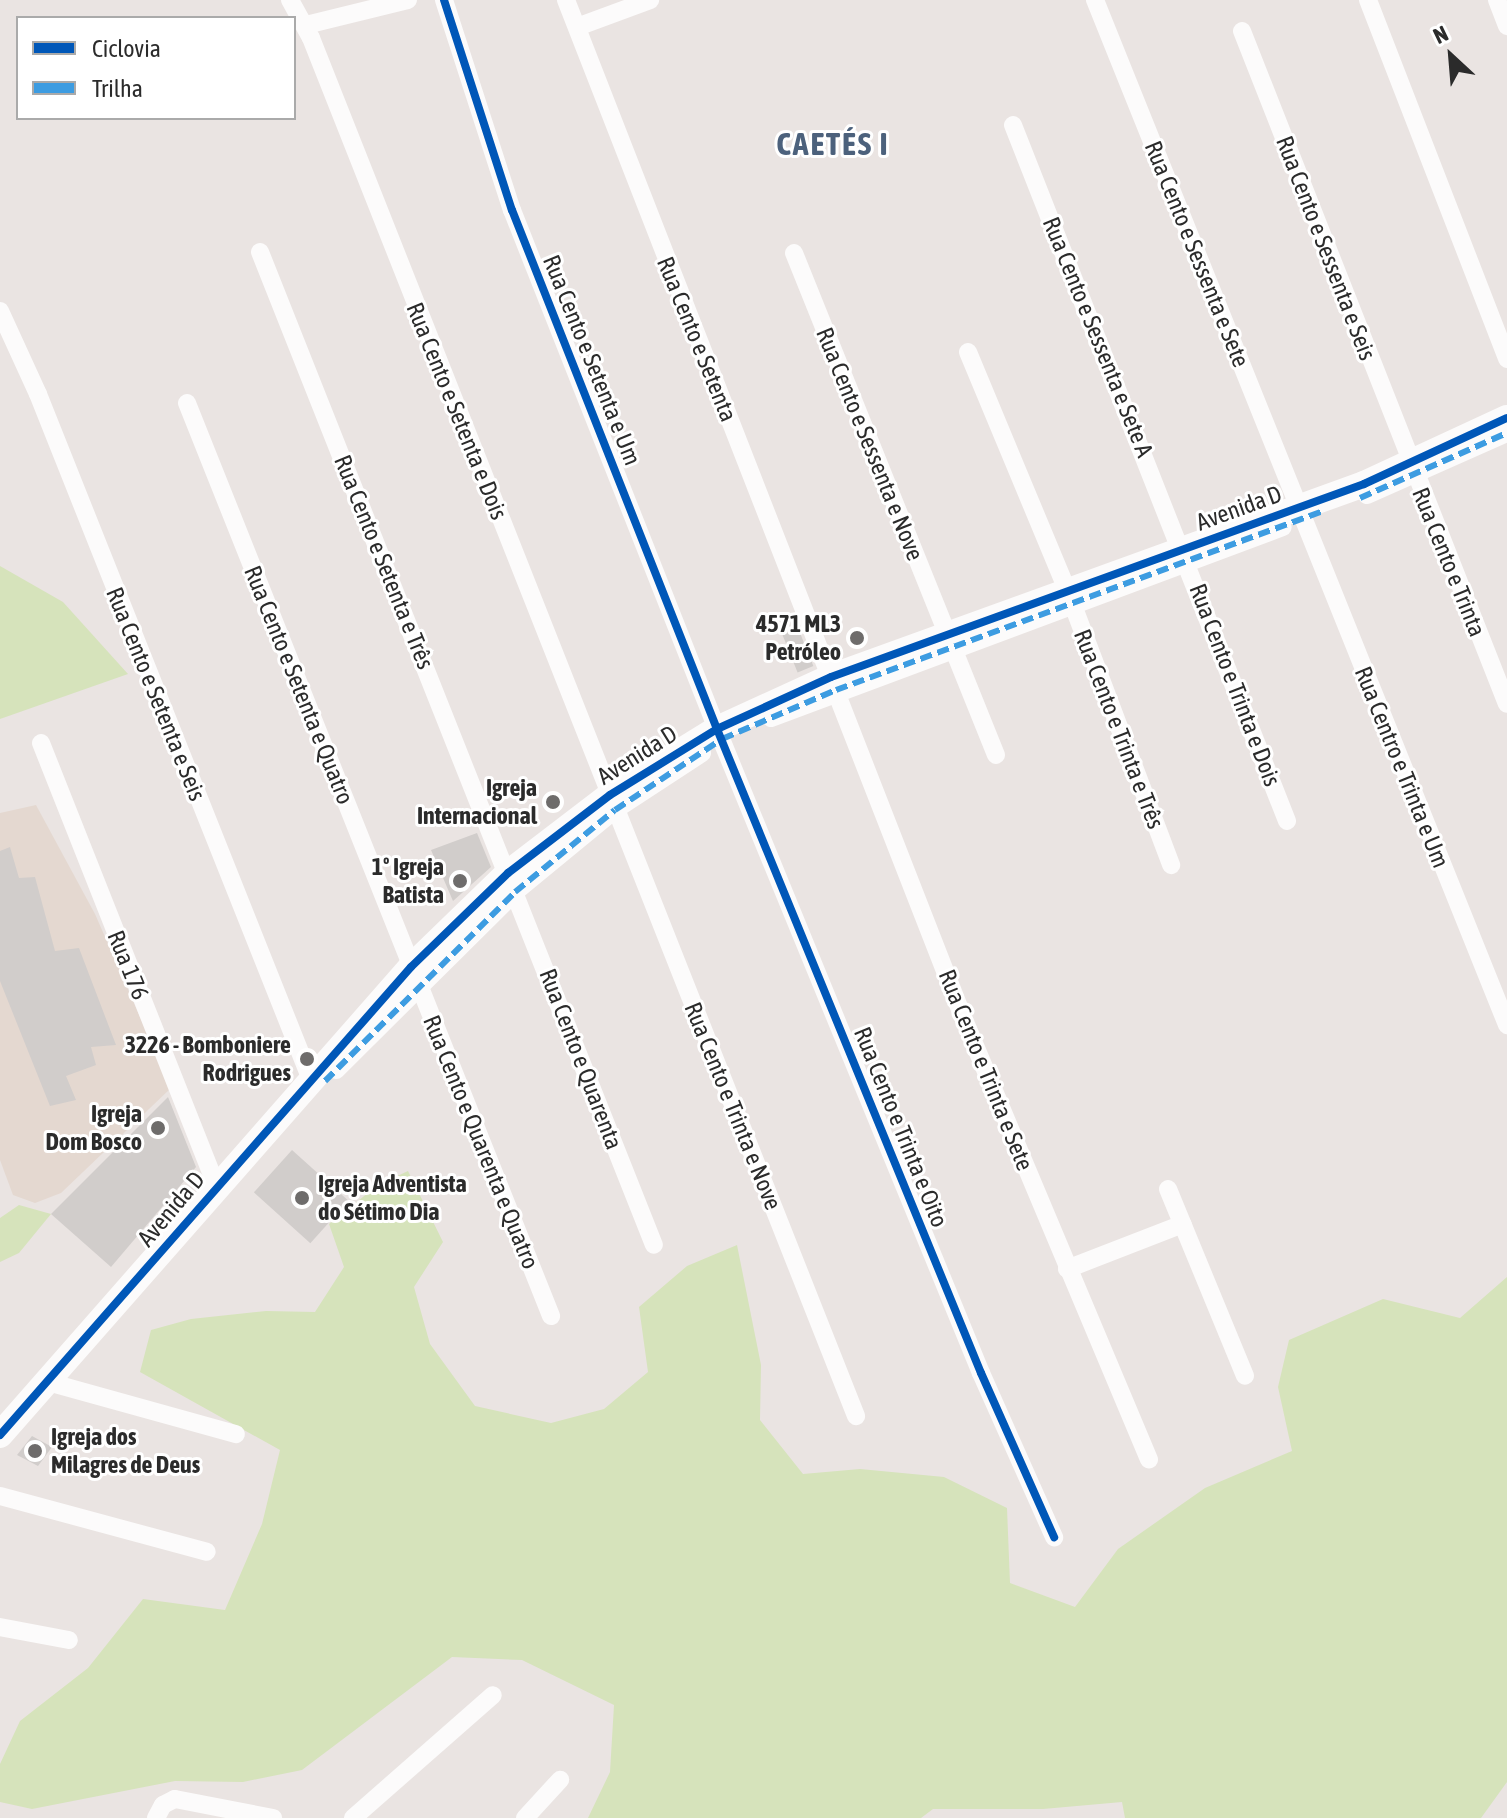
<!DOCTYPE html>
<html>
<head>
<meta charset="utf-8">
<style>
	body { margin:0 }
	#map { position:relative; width:1507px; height:1818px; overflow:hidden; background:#eae4e2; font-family:"Asap Condensed",sans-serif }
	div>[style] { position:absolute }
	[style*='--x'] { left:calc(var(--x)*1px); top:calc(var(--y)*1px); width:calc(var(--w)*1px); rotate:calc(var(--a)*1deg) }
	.education>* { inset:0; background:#e4d8d0 }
	.green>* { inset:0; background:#d6e3bb }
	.building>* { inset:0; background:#d1cdcb; transform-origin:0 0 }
	.street>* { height:18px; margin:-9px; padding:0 9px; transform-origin:9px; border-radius:9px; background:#fcfbfb }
	.secondary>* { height:26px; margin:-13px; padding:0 13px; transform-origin:13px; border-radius:13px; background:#fcfbfb }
	.quiet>* { height:6px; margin-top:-3px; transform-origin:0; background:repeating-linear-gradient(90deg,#3d9ce1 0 12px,transparent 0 18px) }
	.cycleway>* { height:8px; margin:-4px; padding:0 4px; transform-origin:4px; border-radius:4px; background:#0057b8 }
	.dots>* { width:22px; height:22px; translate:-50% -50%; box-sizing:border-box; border:4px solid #fff; border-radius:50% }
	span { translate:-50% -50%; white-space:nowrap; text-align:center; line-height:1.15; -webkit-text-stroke:6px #fff; paint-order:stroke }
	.street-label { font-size:24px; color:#2b2b2b }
	.poi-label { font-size:24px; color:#2b2b2b; font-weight:700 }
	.right { translate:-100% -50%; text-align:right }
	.left { translate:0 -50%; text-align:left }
	.district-label { font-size:32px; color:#4c617c; font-weight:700; letter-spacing:2px }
	.legend { position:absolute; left:16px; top:16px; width:280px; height:104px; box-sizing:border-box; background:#fff; border:2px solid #aaa; margin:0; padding:10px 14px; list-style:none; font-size:24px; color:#2b2b2b }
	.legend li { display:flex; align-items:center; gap:16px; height:40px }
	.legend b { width:40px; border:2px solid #aaa }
	.north { position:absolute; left:1411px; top:16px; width:80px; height:80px; -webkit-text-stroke:6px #fff; paint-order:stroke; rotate:334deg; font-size:22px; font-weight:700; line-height:32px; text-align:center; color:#2b2b2b }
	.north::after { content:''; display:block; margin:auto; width:28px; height:36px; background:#2b2b2b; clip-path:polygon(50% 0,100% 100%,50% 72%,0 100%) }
</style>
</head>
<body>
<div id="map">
	<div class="education">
		<div style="clip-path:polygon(36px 805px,95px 914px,171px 1088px,61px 1193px,35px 1203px,13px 1195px,0 1160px,0 813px)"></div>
	</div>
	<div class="green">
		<div style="clip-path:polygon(0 566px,63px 602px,128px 674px,0 719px)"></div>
		<div style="clip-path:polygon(408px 1171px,443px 1242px,414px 1287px,430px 1344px,475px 1406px,551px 1423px,604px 1409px,648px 1372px,639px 1307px,687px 1266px,737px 1245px,761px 1365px,760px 1420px,803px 1474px,860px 1469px,944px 1477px,1007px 1508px,1010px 1583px,1075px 1607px,1118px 1549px,1205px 1488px,1292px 1451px,1278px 1387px,1289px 1340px,1383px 1299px,1460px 1318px,1507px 1277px,1507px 1782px,1481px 1818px,1125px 1818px,1122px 1802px,1043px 1809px,933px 1809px,921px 1818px,588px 1818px,610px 1772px,614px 1705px,522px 1660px,452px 1657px,302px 1770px,243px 1782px,175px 1781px,32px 1809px,0 1802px,0 1764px,20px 1721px,88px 1668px,143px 1599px,225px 1610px,262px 1524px,280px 1450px,140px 1372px,151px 1330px,191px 1319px,266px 1311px,315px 1312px,344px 1267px,329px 1224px,378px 1185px)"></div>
		<div style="clip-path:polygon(19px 1205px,51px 1214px,19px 1253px,0 1262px,0 1218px)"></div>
	</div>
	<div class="building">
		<div style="left:798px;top:628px;width:41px;height:17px;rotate:68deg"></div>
		<div style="clip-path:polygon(477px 833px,491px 867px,453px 901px,431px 850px)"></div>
		<div style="clip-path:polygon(10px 847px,19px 878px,35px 877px,55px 951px,79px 948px,116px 1045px,91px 1047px,96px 1065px,66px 1076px,76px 1100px,50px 1106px,0 981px,0 851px)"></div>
		<div style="clip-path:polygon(168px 1097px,196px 1167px,111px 1267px,51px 1214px)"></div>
		<div style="left:292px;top:1150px;width:76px;height:57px;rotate:42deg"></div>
		<div style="clip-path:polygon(32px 1436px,52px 1447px,38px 1466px,17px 1455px)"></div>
	</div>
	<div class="street">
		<div style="--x:290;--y:0;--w:43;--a:61.1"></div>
		<div style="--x:311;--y:38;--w:1482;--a:68.42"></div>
		<div style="--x:444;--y:0;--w:221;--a:72.1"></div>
		<div style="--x:512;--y:210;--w:558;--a:68.45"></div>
		<div style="--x:717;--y:729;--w:696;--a:67.71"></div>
		<div style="--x:981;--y:1373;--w:180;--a:66"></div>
		<div style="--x:566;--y:0;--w:1092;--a:68.68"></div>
		<div style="--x:963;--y:1017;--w:480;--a:67.2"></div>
		<div style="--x:1095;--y:0;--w:1105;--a:68.1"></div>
		<div style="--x:1368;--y:0;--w:385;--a:68.8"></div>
		<div style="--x:1497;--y:0;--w:28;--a:69"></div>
		<div style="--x:306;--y:25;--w:105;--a:-13.8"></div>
		<div style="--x:577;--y:27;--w:78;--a:-20.3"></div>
		<div style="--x:1242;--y:31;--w:723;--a:68.51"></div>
		<div style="--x:1013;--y:125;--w:748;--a:68.51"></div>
		<div style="--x:260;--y:252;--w:1068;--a:68.36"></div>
		<div style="--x:794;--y:253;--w:541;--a:68.08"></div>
		<div style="--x:0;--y:311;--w:91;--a:65.4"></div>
		<div style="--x:38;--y:394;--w:735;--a:68.29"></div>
		<div style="--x:968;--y:352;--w:260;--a:67.4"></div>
		<div style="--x:1068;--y:592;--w:292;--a:69.3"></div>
		<div style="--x:187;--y:403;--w:983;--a:68.26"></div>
		<div style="--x:1367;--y:495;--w:153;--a:-23.9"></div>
		<div style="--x:771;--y:718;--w:546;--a:-20.46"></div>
		<div style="--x:41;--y:743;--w:476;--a:68.4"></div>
		<div style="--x:336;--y:1070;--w:252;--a:-44.8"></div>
		<div style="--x:515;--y:892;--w:129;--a:-39.4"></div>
		<div style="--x:615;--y:810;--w:104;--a:-33.2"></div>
		<div style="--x:1168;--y:1189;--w:202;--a:67.6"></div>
		<div style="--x:1067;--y:1269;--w:124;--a:-21.2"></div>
		<div style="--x:48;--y:1382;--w:195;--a:15.5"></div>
		<div style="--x:0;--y:1496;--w:214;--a:15.1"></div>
		<div style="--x:0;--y:1627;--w:70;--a:10.7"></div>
		<div style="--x:156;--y:1818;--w:15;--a:-62"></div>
		<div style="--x:163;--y:1805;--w:13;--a:-27"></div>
		<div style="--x:175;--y:1799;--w:100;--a:11"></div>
		<div style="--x:353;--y:1818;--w:186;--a:-41.3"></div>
		<div style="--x:525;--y:1818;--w:52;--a:-47.4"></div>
	</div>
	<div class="secondary">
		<div style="--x:0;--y:1435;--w:623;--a:-48.71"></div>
		<div style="--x:411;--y:967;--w:135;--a:-44.1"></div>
		<div style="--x:508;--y:873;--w:128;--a:-37.4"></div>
		<div style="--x:610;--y:795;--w:126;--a:-31.7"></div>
		<div style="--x:717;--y:729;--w:125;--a:-24.5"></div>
		<div style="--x:831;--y:677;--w:567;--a:-19.91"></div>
		<div style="--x:1364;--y:484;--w:157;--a:-24.8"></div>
	</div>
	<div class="quiet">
		<div style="--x:1360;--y:498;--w:161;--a:-23.9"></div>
		<div style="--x:325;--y:1081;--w:268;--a:-44.8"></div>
		<div style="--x:515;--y:892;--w:129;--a:-39.4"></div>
		<div style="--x:615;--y:810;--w:128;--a:-33.6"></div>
		<div style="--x:722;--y:739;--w:124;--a:-23.3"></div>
		<div style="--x:836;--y:690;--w:519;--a:-20.18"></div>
	</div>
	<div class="cycleway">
		<div style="--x:444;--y:0;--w:221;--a:72.1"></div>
		<div style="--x:512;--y:210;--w:558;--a:68.45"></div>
		<div style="--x:717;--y:729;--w:696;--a:67.71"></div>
		<div style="--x:981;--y:1373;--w:180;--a:66"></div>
		<div style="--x:0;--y:1435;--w:623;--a:-48.71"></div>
		<div style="--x:411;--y:967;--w:135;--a:-44.1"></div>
		<div style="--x:508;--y:873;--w:128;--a:-37.4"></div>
		<div style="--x:610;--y:795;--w:126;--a:-31.7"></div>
		<div style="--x:717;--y:729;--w:125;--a:-24.5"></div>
		<div style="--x:831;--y:677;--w:567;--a:-19.91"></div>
		<div style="--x:1364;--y:484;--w:157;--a:-24.8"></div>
	</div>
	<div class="dots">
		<div style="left:857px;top:638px;background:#6e6c6b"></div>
		<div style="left:553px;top:802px;background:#6e6c6b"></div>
		<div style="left:460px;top:881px;background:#6e6c6b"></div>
		<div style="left:307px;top:1059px;background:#6e6c6b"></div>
		<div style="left:158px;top:1128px;background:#6e6c6b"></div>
		<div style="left:302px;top:1198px;background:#6e6c6b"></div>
		<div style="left:35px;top:1451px;background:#6e6c6b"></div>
	</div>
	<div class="street-label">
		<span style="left:1326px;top:248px;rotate:69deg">Rua Cento e Sessenta e Seis</span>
		<span style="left:1197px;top:254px;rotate:68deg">Rua Cento e Sessenta e Sete</span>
		<span style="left:1098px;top:337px;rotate:68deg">Rua Cento e Sessenta e Sete A</span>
		<span style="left:697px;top:339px;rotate:68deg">Rua Cento e Setenta</span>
		<span style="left:592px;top:360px;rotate:68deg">Rua Cento e Setenta e Um</span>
		<span style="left:457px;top:411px;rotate:68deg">Rua Cento e Setenta e Dois</span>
		<span style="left:870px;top:444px;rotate:68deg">Rua Cento e Sessenta e Nove</span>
		<span style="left:1239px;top:508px;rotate:-20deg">Avenida D</span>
		<span style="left:384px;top:562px;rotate:68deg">Rua Cento e Setenta e Três</span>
		<span style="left:1449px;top:562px;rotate:68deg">Rua Cento e Trinta</span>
		<span style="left:299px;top:685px;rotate:68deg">Rua Cento e Setenta e Quatro</span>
		<span style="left:1235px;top:685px;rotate:69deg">Rua Cento e Trinta e Dois</span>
		<span style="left:156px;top:694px;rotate:68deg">Rua Cento e Setenta e Seis</span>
		<span style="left:1119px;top:729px;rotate:69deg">Rua Cento e Trinta e Três</span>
		<span style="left:637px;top:755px;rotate:-32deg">Avenida D</span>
		<span style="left:1402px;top:767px;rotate:68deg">Rua Centro e Trinta e Um</span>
		<span style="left:128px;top:965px;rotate:68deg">Rua 176</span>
		<span style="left:581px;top:1059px;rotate:69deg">Rua Cento e Quarenta</span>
		<span style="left:986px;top:1070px;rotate:68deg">Rua Cento e Trinta e Sete</span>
		<span style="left:733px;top:1106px;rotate:68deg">Rua Cento e Trinta e Nove</span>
		<span style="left:901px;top:1127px;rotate:68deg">Rua Cento e Trinta e Oito</span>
		<span style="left:481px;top:1142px;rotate:68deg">Rua Cento e Quarenta e Quatro</span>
		<span style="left:171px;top:1209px;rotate:-50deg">Avenida D</span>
	</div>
	<div class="poi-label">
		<span class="right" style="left:841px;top:638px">4571 ML3<br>Petróleo</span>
		<span class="right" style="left:537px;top:802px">Igreja<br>Internacional</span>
		<span class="right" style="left:444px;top:881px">1º Igreja<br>Batista</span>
		<span class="right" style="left:291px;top:1059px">3226 - Bomboniere<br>Rodrigues</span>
		<span class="right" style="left:142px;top:1128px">Igreja<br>Dom Bosco</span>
		<span class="left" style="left:318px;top:1198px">Igreja Adventista<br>do Sétimo Dia</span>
		<span class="left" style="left:51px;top:1451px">Igreja dos<br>Milagres de Deus</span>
	</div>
	<div class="district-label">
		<span style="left:833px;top:144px">CAETÉS I</span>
	</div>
	<ul class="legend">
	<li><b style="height:10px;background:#0057b8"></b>Ciclovia</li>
	<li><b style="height:10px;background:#3d9ce1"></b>Trilha</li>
	</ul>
	<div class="north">N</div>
</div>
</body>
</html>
